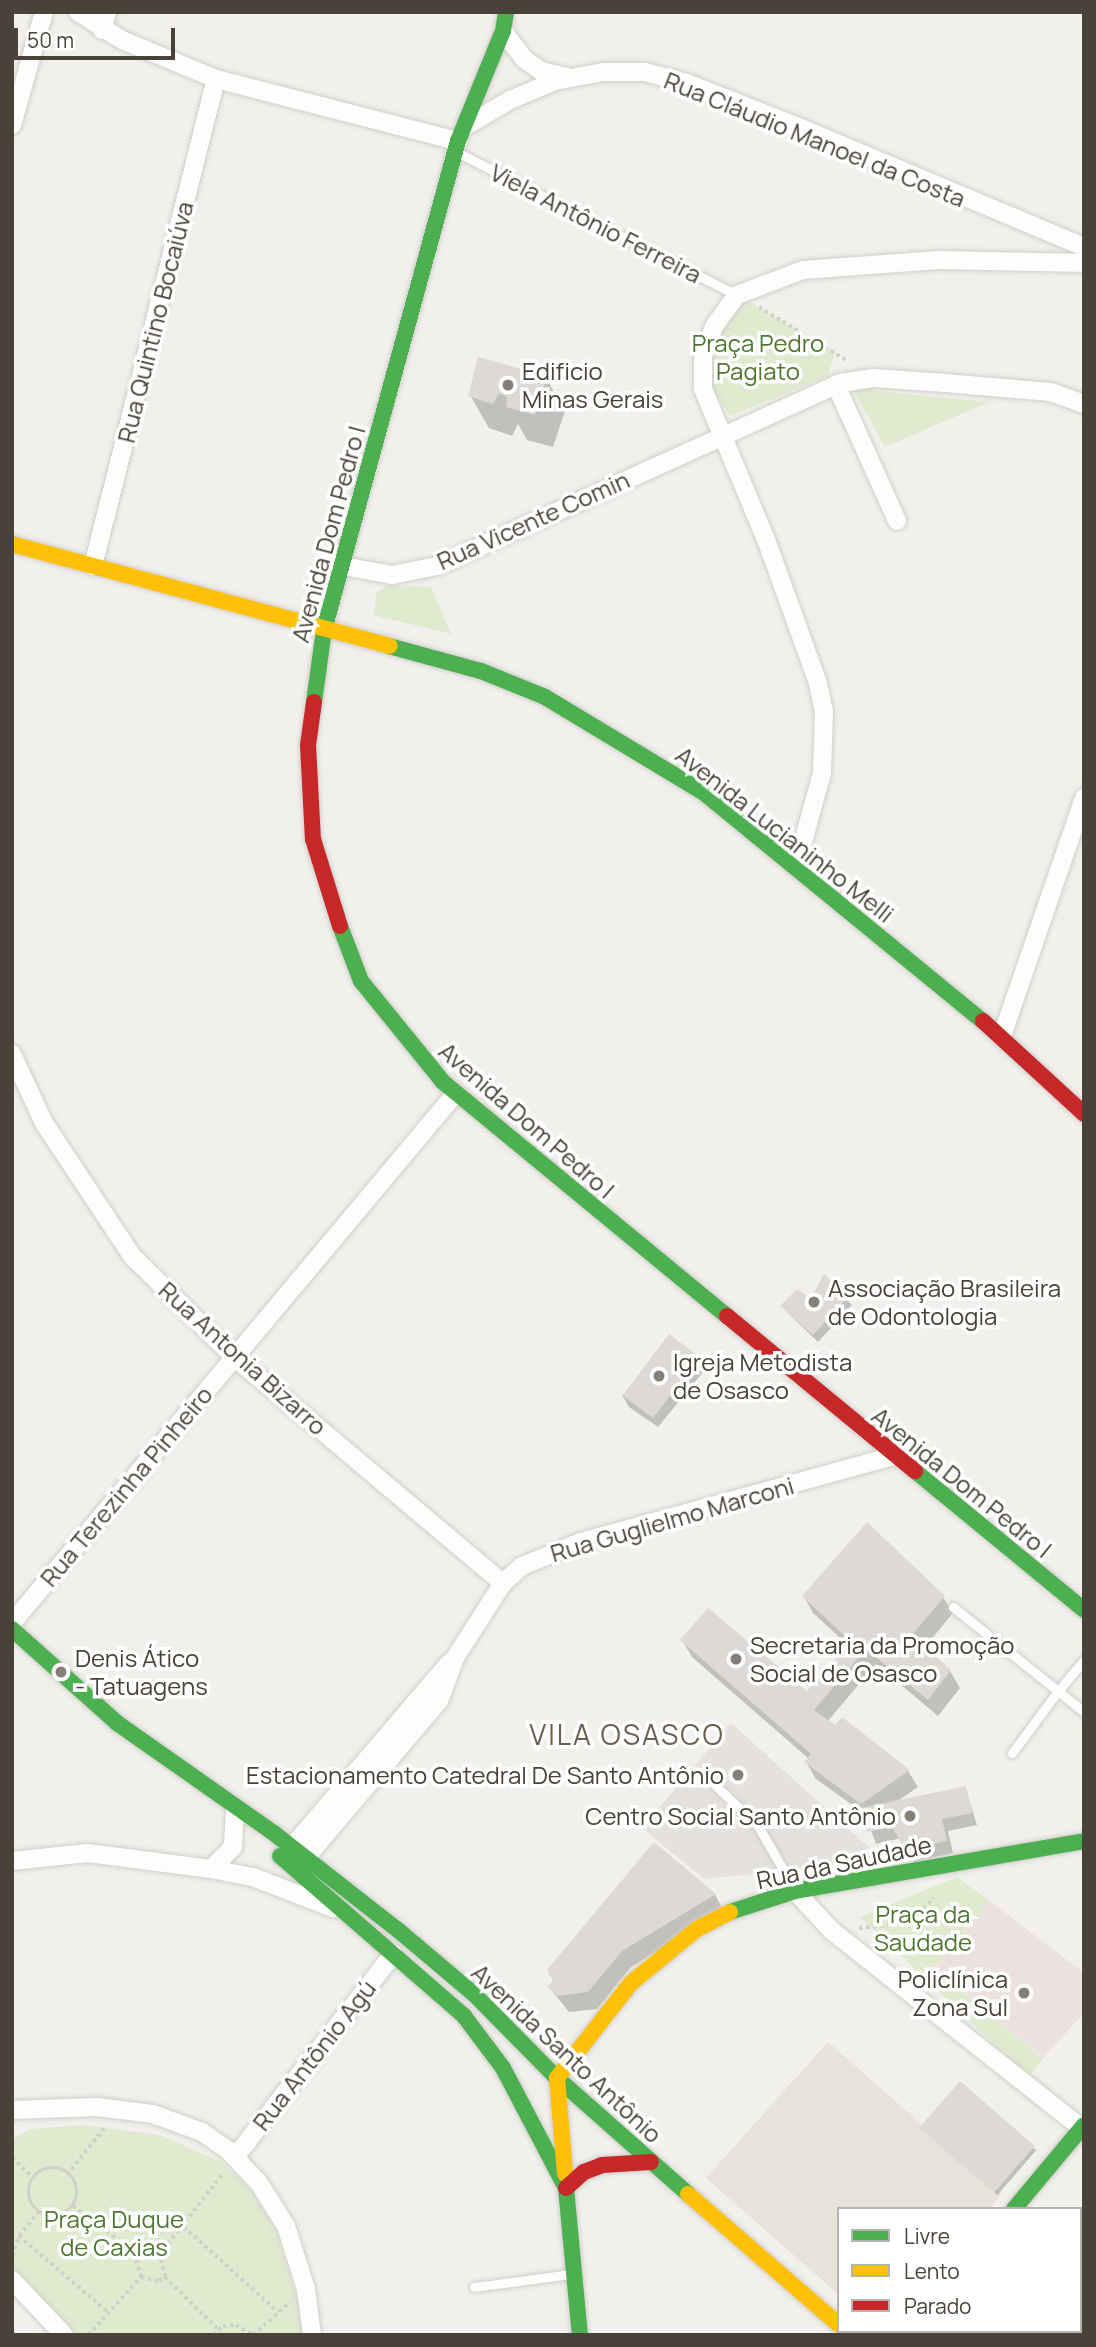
<!DOCTYPE html>
<html>
<head>
<meta charset="utf-8">
<style>
	body { margin:0 }
	#map { position:relative; width:1096px; height:2347px; overflow:hidden; background:#f2f0ed; font-family:Manrope,sans-serif }
	div>[style] { position:absolute }
	[style*='--x'] { left:calc(var(--x)*1px); top:calc(var(--y)*1px); width:calc(var(--w)*1px); rotate:calc(var(--a)*1deg) }
	.education>* { inset:0; background:#e8e3d9 }
	.medical>* { inset:0; background:#ece1df }
	.green>* { inset:0; background:#e0eacf }
	.parking>* { inset:0; background:#e4e1de }
	.shadow>* { inset:0; background:#0003; transform-origin:0 0 }
	.building>* { inset:0; background:#dcd9d6; transform-origin:0 0 }
	.path>* { height:3.5px; margin-top:-1.75px; transform-origin:0; background:repeating-linear-gradient(90deg,#d2d0cb 0 3.5px,transparent 0 7px) }
	.path>.ring { margin:-1.75px; padding:0; box-sizing:content-box; background:none; border:3.5px solid #d2d0cb; border-radius:50% }
	.roads { filter:drop-shadow(0 0 2px #d0cecb) drop-shadow(0 0 2px #d0cecb) }
	.lane>* { height:9px; margin:-4.5px; padding:0 4.5px; transform-origin:4.5px; border-radius:4.5px; background:#fdfdfc }
	.street>* { height:18px; margin:-9px; padding:0 9px; transform-origin:9px; border-radius:9px; background:#fdfdfc }
	.fast>* { height:16px; margin:-8px; padding:0 8px; transform-origin:8px; border-radius:8px; background:#4caf50 }
	.slow>* { height:16px; margin:-8px; padding:0 8px; transform-origin:8px; border-radius:8px; background:#ffc107 }
	.jam>* { height:16px; margin:-8px; padding:0 8px; transform-origin:8px; border-radius:8px; background:#c62828 }
	.dots>* { width:19px; height:19px; translate:-50% -50%; box-sizing:border-box; border:4px solid #fff; border-radius:50% }
	span { translate:-50% -50%; white-space:nowrap; text-align:center; line-height:1.15; -webkit-text-stroke:7px #fff; paint-order:stroke }
	.street-label { font-size:24px; color:#484239 }
	.park-label { font-size:24px; color:#4d772f }
	.poi-label { font-size:24px; color:#484239 }
	.left { translate:0 -50%; text-align:left }
	.right { translate:-100% -50%; text-align:right }
	.quarter-label { font-size:28px; color:#6b5f51; letter-spacing:2px }
	.frame { position:absolute; inset:0; border:14px solid #484239; pointer-events:none }
	.legend { position:absolute; left:837px; top:2207px; width:245px; height:126px; box-sizing:border-box; background:#fff; border:2px solid #b6b3b0; margin:0; padding:9px 12px; list-style:none; font-size:21px; color:#484239 }
	.legend li { display:flex; align-items:center; gap:14px; height:35px }
	.legend b { width:35px; border:2px solid #b6b3b0 }
	.scale { position:absolute; left:14px; top:28px; width:161px; height:32px; box-sizing:border-box; border:4px solid #484239; border-top:0; padding-left:9px; font-size:21px; line-height:24px; white-space:nowrap; color:#484239; -webkit-text-stroke:5px #fff; paint-order:stroke }
</style>
</head>
<body>
<div id="map">
	<div class="education">
		<div style="clip-path:polygon(828px 2042px,1001px 2194px,989px 2209px,839px 2209px,839px 2295px,706px 2178px)"></div>
	</div>
	<div class="medical">
		<div style="clip-path:polygon(990px 1901px,1084px 1973px,1084px 2013px,1043px 2058px,934px 1968px)"></div>
	</div>
	<div class="green">
		<div style="clip-path:polygon(739px 296px,835px 352px,828px 376px,730px 416px,713px 390px,711px 359px,721px 328px)"></div>
		<div style="clip-path:polygon(850px 384px,884px 392px,989px 402px,885px 447px)"></div>
		<div style="clip-path:polygon(388px 586px,431px 587px,451px 634px,373px 615px,377px 592px)"></div>
		<div style="clip-path:polygon(957px 1877px,990px 1901px,934px 1968px,1043px 2059px,1029px 2077px,860px 1917px)"></div>
		<div style="clip-path:polygon(83px 2125px,160px 2135px,221px 2162px,250px 2189px,276px 2230px,301px 2312px,303px 2335px,74px 2335px,55px 2320px,12px 2272px,12px 2140px,30px 2129px)"></div>
	</div>
	<div class="parking">
		<div style="clip-path:polygon(731px 1723px,883px 1860px,704px 1879px,642px 1828px)"></div>
	</div>
	<div class="shadow">
		<div style="clip-path:polygon(546px 378px,565px 411px,553px 447px,527px 440px,518px 424px,512px 436px,489px 428px,470px 395px)"></div>
		<div style="clip-path:polygon(824px 1277px,852px 1305px,818px 1342px,782px 1307px,812px 1301px)"></div>
		<div style="clip-path:polygon(697px 1358px,704px 1371px,658px 1427px,629px 1407px,622px 1395px)"></div>
		<div style="clip-path:polygon(804px 1596px,943px 1597px,953px 1613px,924px 1648px,950px 1671px,960px 1688px,938px 1716px,876px 1664px,827px 1722px,908px 1771px,918px 1787px,896px 1802px,965px 1788px,977px 1825px,948px 1831px,953px 1853px,914px 1862px,901px 1838px,876px 1844px,865px 1814px,816px 1779px,806px 1762px,809px 1759px,692px 1657px,682px 1640px,807px 1693px,849px 1646px,813px 1613px)"></div>
		<div style="clip-path:polygon(654px 1845px,715px 1895px,724px 1911px,631px 1967px,597px 2009px,569px 2012px,549px 1987px)"></div>
		<div style="left:960px;top:2084px;width:101px;height:59px;rotate:41deg"></div>
	</div>
	<div class="building">
		<div style="clip-path:polygon(478px 357px,547px 376px,535px 415px,506px 407px,507px 397px,499px 393px,493px 404px,468px 396px)"></div>
		<div style="clip-path:polygon(824px 1274px,849px 1296px,813px 1335px,780px 1306px,797px 1289px,811px 1298px)"></div>
		<div style="left:669px;top:1334px;width:38px;height:77px;rotate:37deg"></div>
		<div style="clip-path:polygon(867px 1522px,945px 1596px,912px 1635px,951px 1670px,928px 1700px,866px 1649px,814px 1710px,835px 1725px,842px 1717px,910px 1770px,861px 1804px,804px 1762px,811px 1754px,680px 1640px,708px 1608px,807px 1691px,851px 1642px,802px 1596px)"></div>
		<div style="clip-path:polygon(966px 1786px,972px 1813px,942px 1819px,947px 1841px,905px 1850px,892px 1827px,867px 1832px,861px 1808px)"></div>
		<div style="clip-path:polygon(654px 1842px,716px 1894px,622px 1951px,588px 1992px,558px 1996px,547px 1987px,553px 1981px,547px 1970px)"></div>
		<div style="left:960px;top:2081px;width:99px;height:62px;rotate:41deg"></div>
	</div>
	<div class="path">
		<div style="--x:759;--y:307;--w:104;--a:31.2"></div>
		<div style="--x:908;--y:1923;--w:51;--a:25.6"></div>
		<div style="--x:859;--y:1928;--w:49;--a:-5.8"></div>
		<div style="--x:908;--y:1923;--w:36;--a:-44"></div>
		<div style="--x:12;--y:2158;--w:27;--a:42"></div>
		<div class="ring" style="left:29px;top:2168px;width:44.5px;height:44.5px"></div>
		<div style="--x:67;--y:2175;--w:61;--a:-51.6"></div>
		<div style="--x:73;--y:2206;--w:82;--a:36.6"></div>
		<div style="--x:184;--y:2227;--w:127;--a:42.1"></div>
		<div style="--x:19;--y:2236;--w:117;--a:40.5"></div>
		<div style="--x:12;--y:2256;--w:21;--a:-71"></div>
		<div style="--x:19;--y:2236;--w:33;--a:-51"></div>
		<div style="--x:141;--y:2277;--w:18;--a:13"></div>
		<div style="--x:159;--y:2281;--w:7;--a:-34"></div>
		<div style="--x:165;--y:2277;--w:23;--a:-105"></div>
		<div style="--x:165;--y:2277;--w:74;--a:44.5"></div>
		<div style="--x:88;--y:2335;--w:79;--a:-47.6"></div>
		<div style="--x:141;--y:2277;--w:16;--a:-108"></div>
		<div style="--x:136;--y:2262;--w:8;--a:-67"></div>
		<div style="--x:139;--y:2255;--w:20;--a:0"></div>
		<div style="--x:159;--y:2255;--w:105;--a:-51.9"></div>
		<div style="--x:213;--y:2335;--w:13;--a:-42"></div>
		<div style="--x:223;--y:2326;--w:13;--a:-4"></div>
		<div style="--x:236;--y:2325;--w:20;--a:30"></div>
		<div style="--x:253;--y:2335;--w:50;--a:-41.7"></div>
	</div>
	<div class="roads">
		<div class="lane">
			<div style="--x:457;--y:152;--w:314;--a:27.1"></div>
			<div style="--x:953;--y:1607;--w:134;--a:38.7"></div>
			<div style="--x:1058;--y:1691;--w:40;--a:-50"></div>
			<div style="--x:1012;--y:1753;--w:77;--a:-53.4"></div>
			<div style="--x:1058;--y:1691;--w:33;--a:39"></div>
			<div style="--x:716;--y:1786;--w:58;--a:43.6"></div>
			<div style="--x:758;--y:1826;--w:74;--a:60"></div>
			<div style="--x:474;--y:2287;--w:99;--a:-7.6"></div>
		</div>
		<div class="street">
			<div style="--x:78;--y:12;--w:52;--a:32.5"></div>
			<div style="--x:122;--y:40;--w:102;--a:22.5"></div>
			<div style="--x:216;--y:79;--w:250;--a:14.4"></div>
			<div style="--x:102;--y:30;--w:19;--a:-74"></div>
			<div style="--x:503;--y:31;--w:35;--a:53"></div>
			<div style="--x:524;--y:59;--w:21;--a:35"></div>
			<div style="--x:541;--y:71;--w:27;--a:13"></div>
			<div style="--x:12;--y:125;--w:117;--a:-74.2"></div>
			<div style="--x:466;--y:126;--w:51;--a:-30.6"></div>
			<div style="--x:510;--y:100;--w:49;--a:-22.9"></div>
			<div style="--x:555;--y:81;--w:49;--a:-10.6"></div>
			<div style="--x:603;--y:72;--w:42;--a:0"></div>
			<div style="--x:645;--y:72;--w:43;--a:14.7"></div>
			<div style="--x:687;--y:83;--w:123;--a:21.5"></div>
			<div style="--x:801;--y:128;--w:307;--a:22.8"></div>
			<div style="--x:836;--y:385;--w:149;--a:65.8"></div>
			<div style="--x:338;--y:565;--w:55;--a:10.5"></div>
			<div style="--x:392;--y:575;--w:46;--a:-11.3"></div>
			<div style="--x:437;--y:566;--w:444;--a:-24.4"></div>
			<div style="--x:841;--y:383;--w:33;--a:-9"></div>
			<div style="--x:874;--y:378;--w:71;--a:4"></div>
			<div style="--x:945;--y:383;--w:106;--a:4.9"></div>
			<div style="--x:1051;--y:392;--w:35;--a:20"></div>
			<div style="--x:93;--y:566;--w:502;--a:-75.83"></div>
			<div style="--x:796;--y:867;--w:98;--a:-74.5"></div>
			<div style="--x:822;--y:773;--w:61;--a:-88.1"></div>
			<div style="--x:824;--y:712;--w:30;--a:-102"></div>
			<div style="--x:818;--y:683;--w:150;--a:-109.9"></div>
			<div style="--x:767;--y:542;--w:166;--a:-112.7"></div>
			<div style="--x:703;--y:389;--w:35;--a:-90"></div>
			<div style="--x:703;--y:354;--w:31;--a:-68"></div>
			<div style="--x:715;--y:325;--w:37;--a:-54"></div>
			<div style="--x:737;--y:295;--w:71;--a:-20.7"></div>
			<div style="--x:803;--y:270;--w:136;--a:-4.2"></div>
			<div style="--x:939;--y:260;--w:145;--a:1.2"></div>
			<div style="--x:1002;--y:1036;--w:252;--a:-71"></div>
			<div style="--x:12;--y:1054;--w:76;--a:65.1"></div>
			<div style="--x:44;--y:1123;--w:159;--a:56.5"></div>
			<div style="--x:132;--y:1256;--w:142;--a:44.7"></div>
			<div style="--x:233;--y:1356;--w:353;--a:40.1"></div>
			<div style="--x:12;--y:1623;--w:691;--a:-50.05"></div>
			<div style="--x:286;--y:1854;--w:251;--a:-49.5"></div>
			<div style="--x:12;--y:1861;--w:76;--a:-6"></div>
			<div style="--x:88;--y:1853;--w:124;--a:7.4"></div>
			<div style="--x:211;--y:1869;--w:43;--a:10.8"></div>
			<div style="--x:253;--y:1877;--w:86;--a:21.2"></div>
			<div style="--x:298;--y:1867;--w:218;--a:-49.7"></div>
			<div style="--x:439;--y:1701;--w:46;--a:-69.6"></div>
			<div style="--x:455;--y:1658;--w:89;--a:-57.4"></div>
			<div style="--x:503;--y:1583;--w:25;--a:-42"></div>
			<div style="--x:522;--y:1566;--w:64;--a:-22.1"></div>
			<div style="--x:581;--y:1542;--w:325;--a:-15.4"></div>
			<div style="--x:211;--y:1869;--w:31;--a:-45"></div>
			<div style="--x:233;--y:1847;--w:37;--a:-87"></div>
			<div style="--x:795;--y:1891;--w:54;--a:47.2"></div>
			<div style="--x:832;--y:1931;--w:321;--a:38.3"></div>
			<div style="--x:12;--y:2110;--w:85;--a:-2"></div>
			<div style="--x:97;--y:2107;--w:56;--a:7.1"></div>
			<div style="--x:153;--y:2114;--w:52;--a:20.2"></div>
			<div style="--x:202;--y:2132;--w:32;--a:35"></div>
			<div style="--x:228;--y:2150;--w:45;--a:46.8"></div>
			<div style="--x:259;--y:2183;--w:51;--a:57.9"></div>
			<div style="--x:286;--y:2226;--w:66;--a:72.4"></div>
			<div style="--x:306;--y:2289;--w:46;--a:82.6"></div>
			<div style="--x:236;--y:2156;--w:256;--a:-52.1"></div>
			<div style="--x:12;--y:2280;--w:76;--a:46.6"></div>
		</div>
		<div class="fast">
			<div style="--x:389;--y:646;--w:95;--a:15.2"></div>
			<div style="--x:481;--y:671;--w:69;--a:22.1"></div>
			<div style="--x:545;--y:697;--w:186;--a:31.1"></div>
			<div style="--x:704;--y:793;--w:360;--a:39.3"></div>
			<div style="--x:314;--y:702;--w:73;--a:-82.1"></div>
			<div style="--x:324;--y:630;--w:507;--a:-74.68"></div>
			<div style="--x:458;--y:141;--w:119;--a:-67.8"></div>
			<div style="--x:503;--y:31;--w:19;--a:-81"></div>
			<div style="--x:340;--y:926;--w:59;--a:69.1"></div>
			<div style="--x:361;--y:981;--w:130;--a:50.9"></div>
			<div style="--x:443;--y:1082;--w:368;--a:39.5"></div>
			<div style="--x:915;--y:1471;--w:219;--a:39.4"></div>
			<div style="--x:12;--y:1629;--w:141;--a:41.8"></div>
			<div style="--x:117;--y:1723;--w:193;--a:35.1"></div>
			<div style="--x:275;--y:1834;--w:156;--a:38"></div>
			<div style="--x:398;--y:1930;--w:102;--a:40.2"></div>
			<div style="--x:476;--y:1996;--w:115;--a:45.4"></div>
			<div style="--x:557;--y:2078;--w:175;--a:41.5"></div>
			<div style="--x:280;--y:1856;--w:244;--a:41"></div>
			<div style="--x:464;--y:2016;--w:65;--a:53.1"></div>
			<div style="--x:503;--y:2068;--w:136;--a:62.3"></div>
			<div style="--x:566;--y:2188;--w:148;--a:84.6"></div>
			<div style="--x:730;--y:1912;--w:68;--a:-17.9"></div>
			<div style="--x:795;--y:1891;--w:293;--a:-9.8"></div>
			<div style="--x:1014;--y:2209;--w:109;--a:-50.2"></div>
			<div style="--x:910;--y:2335;--w:5;--a:-53"></div>
		</div>
		<div class="slow">
			<div style="--x:12;--y:544;--w:391;--a:15.1"></div>
			<div style="--x:557;--y:2078;--w:120;--a:-52.1"></div>
			<div style="--x:631;--y:1983;--w:85;--a:-39.3"></div>
			<div style="--x:697;--y:1929;--w:37;--a:-27"></div>
			<div style="--x:557;--y:2078;--w:96;--a:85.2"></div>
			<div style="--x:688;--y:2194;--w:200;--a:40.9"></div>
		</div>
		<div class="jam">
			<div style="--x:314;--y:702;--w:43;--a:97.9"></div>
			<div style="--x:308;--y:745;--w:94;--a:87"></div>
			<div style="--x:313;--y:839;--w:91;--a:72.8"></div>
			<div style="--x:983;--y:1021;--w:137;--a:42.6"></div>
			<div style="--x:727;--y:1316;--w:244;--a:39.5"></div>
			<div style="--x:566;--y:2188;--w:24;--a:-42"></div>
			<div style="--x:584;--y:2172;--w:19;--a:-21"></div>
			<div style="--x:602;--y:2165;--w:49;--a:-3.5"></div>
		</div>
	</div>
	<div class="dots">
		<div style="left:508px;top:385px;background:#847f78"></div>
		<div style="left:814px;top:1302px;background:#847f78"></div>
		<div style="left:659px;top:1376px;background:#847f78"></div>
		<div style="left:736px;top:1659px;background:#847f78"></div>
		<div style="left:61px;top:1672px;background:#847f78"></div>
		<div style="left:738px;top:1775px;background:#847f78"></div>
		<div style="left:910px;top:1816px;background:#847f78"></div>
		<div style="left:1024px;top:1993px;background:#847f78"></div>
	</div>
	<div class="street-label">
		<span style="left:815px;top:139px;rotate:22deg">Rua Cláudio Manoel da Costa</span>
		<span style="left:596px;top:223px;rotate:27deg">Viela Antônio Ferreira</span>
		<span style="left:155px;top:322px;rotate:-76deg">Rua Quintino Bocaiúva</span>
		<span style="left:533px;top:520px;rotate:-24deg">Rua Vicente Comin</span>
		<span style="left:328px;top:534px;rotate:-75deg">Avenida Dom Pedro I</span>
		<span style="left:785px;top:834px;rotate:38deg">Avenida Lucianinho Melli</span>
		<span style="left:527px;top:1120px;rotate:41deg">Avenida Dom Pedro I</span>
		<span style="left:243px;top:1358px;rotate:42deg">Rua Antonia Bizarro</span>
		<span style="left:962px;top:1482px;rotate:39deg">Avenida Dom Pedro I</span>
		<span style="left:126px;top:1486px;rotate:-50deg">Rua Terezinha Pinheiro</span>
		<span style="left:672px;top:1519px;rotate:-16deg">Rua Guglielmo Marconi</span>
		<span style="left:844px;top:1862px;rotate:-12deg">Rua da Saudade</span>
		<span style="left:567px;top:2053px;rotate:43deg">Avenida Santo Antônio</span>
		<span style="left:314px;top:2055px;rotate:-52deg">Rua Antônio Agú</span>
	</div>
	<div class="park-label">
		<span style="left:758px;top:357px">Praça Pedro<br>Pagiato</span>
		<span style="left:923px;top:1928px">Praça da<br>Saudade</span>
		<span style="left:114px;top:2233px">Praça Duque<br>de Caxias</span>
	</div>
	<div class="poi-label">
		<span class="left" style="left:522px;top:385px">Edificio<br>Minas Gerais</span>
		<span class="left" style="left:828px;top:1302px">Associação Brasileira<br>de Odontologia</span>
		<span class="left" style="left:673px;top:1376px">Igreja Metodista<br>de Osasco</span>
		<span class="left" style="left:750px;top:1659px">Secretaria da Promoção<br>Social de Osasco</span>
		<span class="left" style="left:75px;top:1672px">Denis Ático<br>- Tatuagens</span>
		<span class="right" style="left:724px;top:1775px">Estacionamento Catedral De Santo Antônio</span>
		<span class="right" style="left:896px;top:1816px">Centro Social Santo Antônio</span>
		<span class="right" style="left:1008px;top:1993px">Policlínica<br>Zona Sul</span>
	</div>
	<div class="quarter-label">
		<span style="left:627px;top:1734px">VILA OSASCO</span>
	</div>
	<div class="frame"></div>
	<ul class="legend">
	<li><b style="height:9px;background:#4caf50"></b>Livre</li>
	<li><b style="height:9px;background:#ffc107"></b>Lento</li>
	<li><b style="height:9px;background:#c62828"></b>Parado</li>
	</ul>
	<div class="scale">50 m</div>
</div>
</body>
</html>
